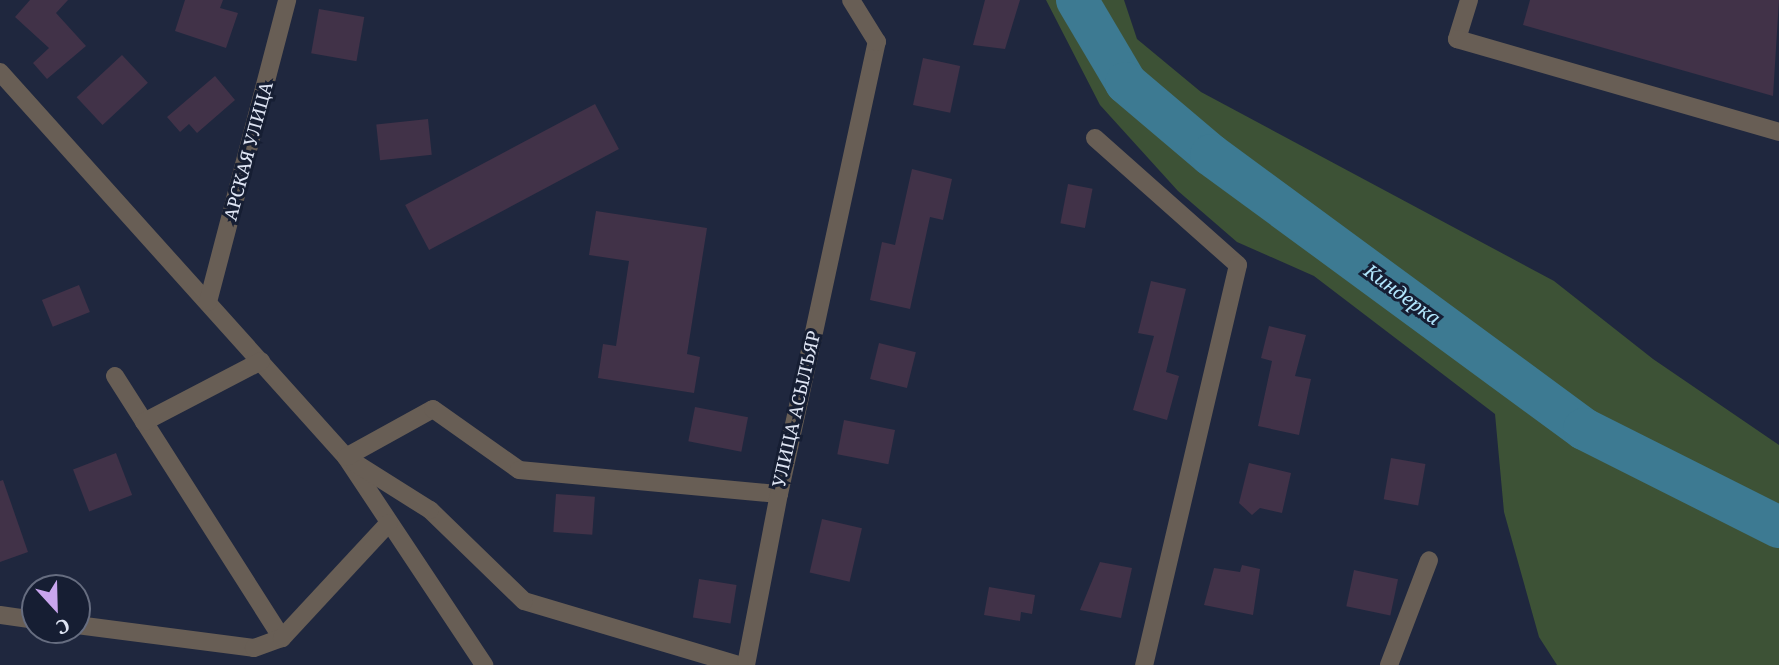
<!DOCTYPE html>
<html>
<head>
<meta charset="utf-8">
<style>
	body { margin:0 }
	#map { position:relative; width:1779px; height:665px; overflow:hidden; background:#1f273e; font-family:"Noto Serif",serif }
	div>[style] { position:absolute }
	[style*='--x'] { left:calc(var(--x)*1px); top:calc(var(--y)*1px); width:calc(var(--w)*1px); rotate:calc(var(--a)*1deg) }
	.green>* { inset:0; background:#3d5236 }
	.river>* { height:42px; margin:-21px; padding:0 21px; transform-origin:21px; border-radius:21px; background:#3d7a92 }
	.building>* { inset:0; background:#413248; transform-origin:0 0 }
	.minor>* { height:18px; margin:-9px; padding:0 9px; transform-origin:9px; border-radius:9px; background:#685e55 }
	span { translate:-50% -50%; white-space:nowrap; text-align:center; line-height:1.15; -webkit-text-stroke:6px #161e33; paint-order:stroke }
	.street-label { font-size:18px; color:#dee4f3 }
	.water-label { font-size:19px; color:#b2e6fd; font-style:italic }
	.north { position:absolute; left:21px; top:574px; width:70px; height:70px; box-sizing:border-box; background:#161e33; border:2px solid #666d80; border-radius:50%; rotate:158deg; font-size:19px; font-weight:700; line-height:28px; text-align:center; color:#dee4f3 }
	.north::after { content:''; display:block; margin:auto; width:24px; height:32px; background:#c9a5ee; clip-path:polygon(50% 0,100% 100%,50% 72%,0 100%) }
</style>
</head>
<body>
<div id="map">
	<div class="green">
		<div style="clip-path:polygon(1046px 0,1124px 0,1137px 39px,1201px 92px,1554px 281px,1653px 359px,1779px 445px,1779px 665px,1557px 665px,1539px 637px,1504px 512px,1495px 414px,1314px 276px,1237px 242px,1178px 191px,1100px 105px)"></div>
	</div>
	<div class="river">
		<div style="--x:1077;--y:0;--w:96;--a:59.4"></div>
		<div style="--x:1126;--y:83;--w:111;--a:40.3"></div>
		<div style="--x:1211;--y:155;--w:463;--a:36.3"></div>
		<div style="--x:1584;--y:429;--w:218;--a:26.7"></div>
	</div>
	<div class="building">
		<div style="clip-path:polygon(30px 0,68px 0,56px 13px,86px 46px,47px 79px,33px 63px,49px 48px,15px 17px)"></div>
		<div style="clip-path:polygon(185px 0,223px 0,220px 8px,238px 13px,226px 48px,175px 31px)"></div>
		<div style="clip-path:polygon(985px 0,1020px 0,1005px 49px,973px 45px)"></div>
		<div style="clip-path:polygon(1530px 0,1779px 0,1773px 96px,1523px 25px)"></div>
		<div style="left:319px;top:9px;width:46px;height:45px;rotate:10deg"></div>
		<div style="left:122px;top:55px;width:38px;height:62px;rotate:47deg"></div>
		<div style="left:923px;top:58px;width:38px;height:48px;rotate:12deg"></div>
		<div style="clip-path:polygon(215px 76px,235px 100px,197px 133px,189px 124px,180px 132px,167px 117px)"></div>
		<div style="left:595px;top:104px;width:51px;height:215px;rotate:62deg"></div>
		<div style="left:428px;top:119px;width:36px;height:52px;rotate:84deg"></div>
		<div style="clip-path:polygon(912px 169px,952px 179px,943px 220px,930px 217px,910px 309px,870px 300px,882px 242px,895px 245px)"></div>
		<div style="left:1068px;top:184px;width:25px;height:40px;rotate:11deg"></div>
		<div style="clip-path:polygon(596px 211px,707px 228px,687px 354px,700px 357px,694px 393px,598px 378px,603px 344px,616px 346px,629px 261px,589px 255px)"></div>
		<div style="clip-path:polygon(1151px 281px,1186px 289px,1166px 372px,1179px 376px,1167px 420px,1133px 410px,1154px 336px,1138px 333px)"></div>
		<div style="left:79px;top:285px;width:29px;height:40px;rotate:68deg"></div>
		<div style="clip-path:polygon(1269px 326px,1306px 335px,1295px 376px,1311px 379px,1299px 435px,1258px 426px,1272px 361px,1261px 358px)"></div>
		<div style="left:879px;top:343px;width:38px;height:37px;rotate:14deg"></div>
		<div style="left:695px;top:407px;width:54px;height:35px;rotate:11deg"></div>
		<div style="left:844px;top:420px;width:52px;height:35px;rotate:11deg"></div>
		<div style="left:116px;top:453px;width:45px;height:46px;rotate:69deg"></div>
		<div style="left:1391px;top:458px;width:35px;height:42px;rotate:10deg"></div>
		<div style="clip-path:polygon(1249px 463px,1291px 473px,1282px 513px,1260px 508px,1252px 515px,1239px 503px)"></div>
		<div style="clip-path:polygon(3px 480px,28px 552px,0 562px,0 481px)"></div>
		<div style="left:556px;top:494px;width:39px;height:38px;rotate:4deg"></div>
		<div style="left:822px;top:519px;width:41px;height:55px;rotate:13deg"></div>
		<div style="clip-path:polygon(1100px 562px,1132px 568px,1121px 618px,1080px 610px)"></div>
		<div style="clip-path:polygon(1242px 565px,1260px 569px,1253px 615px,1204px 605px,1214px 568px,1240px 572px)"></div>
		<div style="left:1354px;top:570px;width:45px;height:37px;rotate:12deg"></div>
		<div style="left:699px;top:579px;width:38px;height:39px;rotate:9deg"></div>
		<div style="clip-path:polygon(989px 587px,1035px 595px,1032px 614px,1021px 612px,1020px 621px,984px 615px)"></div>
	</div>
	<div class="minor">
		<div style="--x:1469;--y:0;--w:41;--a:107.1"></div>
		<div style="--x:1457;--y:39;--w:335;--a:16.1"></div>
		<div style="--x:0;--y:72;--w:518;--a:48.05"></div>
		<div style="--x:346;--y:457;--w:250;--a:56.4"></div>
		<div style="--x:1095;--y:138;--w:191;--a:41.6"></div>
		<div style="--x:1238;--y:265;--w:411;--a:103.2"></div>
		<div style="--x:208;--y:302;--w:312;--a:-75.3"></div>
		<div style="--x:115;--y:376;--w:311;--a:57.5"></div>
		<div style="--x:144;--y:422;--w:132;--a:-27.5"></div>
		<div style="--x:0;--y:615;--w:35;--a:8"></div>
		<div style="--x:77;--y:625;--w:178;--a:7.4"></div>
		<div style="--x:254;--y:648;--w:30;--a:-20"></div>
		<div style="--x:282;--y:638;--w:157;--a:-47.1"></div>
		<div style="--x:739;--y:665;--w:224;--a:-163.4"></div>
		<div style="--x:524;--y:601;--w:131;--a:-135.9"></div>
		<div style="--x:430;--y:510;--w:99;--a:-147.8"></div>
		<div style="--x:346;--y:457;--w:99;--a:-28.9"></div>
		<div style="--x:433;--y:409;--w:105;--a:35.3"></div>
		<div style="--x:519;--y:470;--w:261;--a:5.3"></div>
		<div style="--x:779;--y:494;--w:463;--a:-77.8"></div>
		<div style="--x:877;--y:42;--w:49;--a:-121.8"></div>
		<div style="--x:746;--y:665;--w:174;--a:-79.1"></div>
		<div style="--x:1389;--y:665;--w:112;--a:-69.1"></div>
	</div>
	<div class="street-label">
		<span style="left:248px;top:151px;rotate:-75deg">АРСКАЯ УЛИЦА</span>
		<span style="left:796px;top:409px;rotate:-77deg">УЛИЦА АСЫЛЪЯР</span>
	</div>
	<div class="water-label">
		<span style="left:1402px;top:295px;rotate:36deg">Киндерка</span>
	</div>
	<div class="north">С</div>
</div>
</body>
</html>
